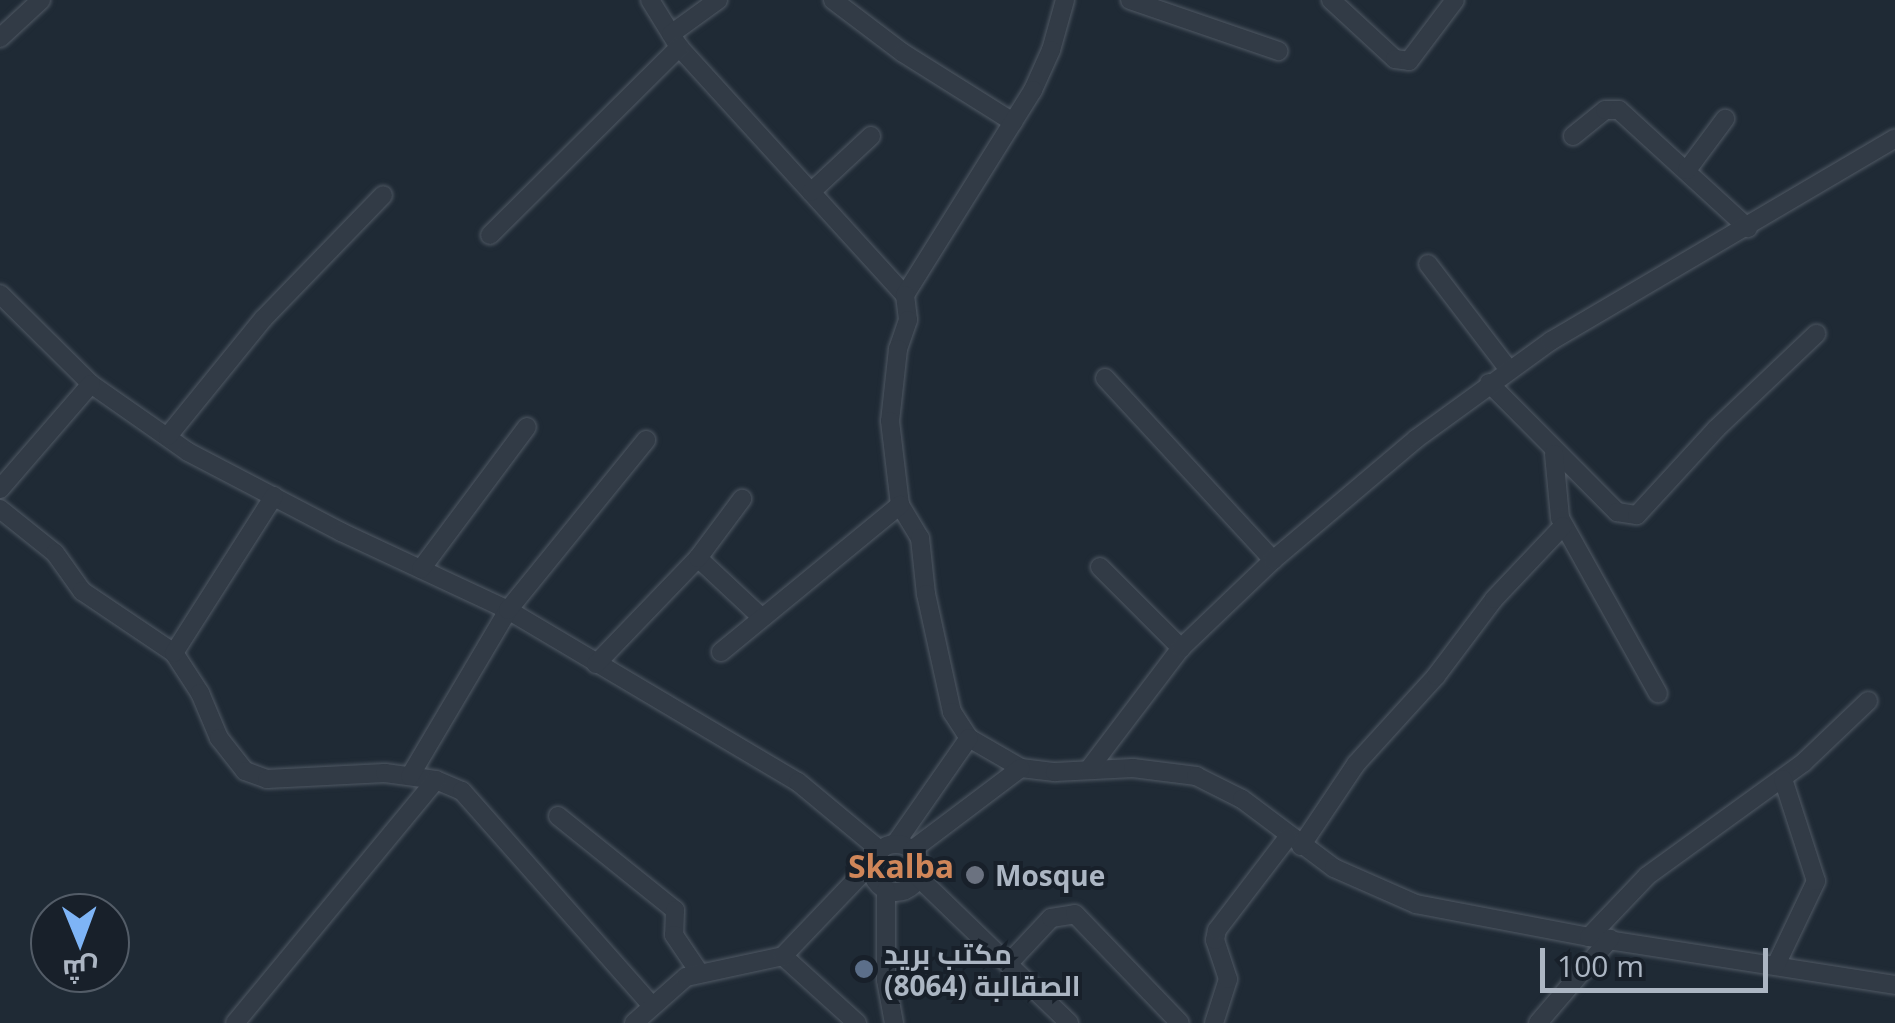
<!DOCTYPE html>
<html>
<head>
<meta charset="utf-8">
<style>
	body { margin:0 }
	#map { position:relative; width:1895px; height:1023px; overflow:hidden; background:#1f2a35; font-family:"Open Sans",Cairo,sans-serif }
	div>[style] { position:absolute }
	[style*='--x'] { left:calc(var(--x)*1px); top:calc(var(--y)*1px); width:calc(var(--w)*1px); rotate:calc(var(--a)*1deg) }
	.roads { filter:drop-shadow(0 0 2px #505964) drop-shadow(0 0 2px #505964) }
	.minor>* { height:18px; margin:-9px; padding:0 9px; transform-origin:9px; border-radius:9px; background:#323b46 }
	.minor>.ring { margin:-9px; padding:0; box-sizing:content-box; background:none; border:18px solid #323b46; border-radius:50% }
	.dots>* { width:28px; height:28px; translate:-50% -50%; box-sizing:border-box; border:5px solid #18202a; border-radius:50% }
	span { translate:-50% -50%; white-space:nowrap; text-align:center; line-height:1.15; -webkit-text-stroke:8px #18202a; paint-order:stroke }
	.poi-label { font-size:28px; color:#acb6c3; font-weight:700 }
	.left { translate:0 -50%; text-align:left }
	.quarter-label { font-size:32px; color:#d08659; font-weight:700 }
	.north { position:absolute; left:30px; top:893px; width:100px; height:100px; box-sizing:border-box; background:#18202a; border:2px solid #535c67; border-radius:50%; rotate:179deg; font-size:28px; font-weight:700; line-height:40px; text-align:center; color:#acb6c3 }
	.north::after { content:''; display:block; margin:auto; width:35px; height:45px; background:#7eb4f6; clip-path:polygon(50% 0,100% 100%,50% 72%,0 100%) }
	.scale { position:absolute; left:1540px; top:948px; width:228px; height:45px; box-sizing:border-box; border:5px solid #acb6c3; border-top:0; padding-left:12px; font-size:30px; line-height:35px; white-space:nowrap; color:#acb6c3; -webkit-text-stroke:8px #18202a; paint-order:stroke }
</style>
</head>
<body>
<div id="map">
	<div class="roads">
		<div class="minor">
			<div style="--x:650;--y:0;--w:55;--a:58.3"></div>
			<div style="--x:679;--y:47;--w:336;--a:47.7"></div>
			<div style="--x:833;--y:0;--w:88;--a:37.1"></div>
			<div style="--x:903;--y:53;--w:130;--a:32.1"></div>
			<div style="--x:1065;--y:0;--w:52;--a:105.6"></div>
			<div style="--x:1051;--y:50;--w:44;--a:114.2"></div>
			<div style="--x:1033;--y:90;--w:242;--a:122"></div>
			<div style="--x:905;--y:295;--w:25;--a:83"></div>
			<div style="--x:908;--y:320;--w:31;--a:109"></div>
			<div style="--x:898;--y:349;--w:72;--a:96.3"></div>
			<div style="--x:890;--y:421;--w:85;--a:83.2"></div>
			<div style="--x:900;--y:505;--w:39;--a:59"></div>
			<div style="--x:920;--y:538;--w:56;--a:83.9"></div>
			<div style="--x:926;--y:594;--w:121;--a:77.6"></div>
			<div style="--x:952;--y:712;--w:31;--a:57"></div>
			<div style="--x:969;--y:738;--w:60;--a:30"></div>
			<div style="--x:1021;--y:768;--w:34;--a:7"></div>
			<div style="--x:1055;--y:772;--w:78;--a:-2.9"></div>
			<div style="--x:1133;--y:768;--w:64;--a:7.2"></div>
			<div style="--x:1196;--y:776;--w:51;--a:26.6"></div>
			<div style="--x:1242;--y:799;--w:115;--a:36.9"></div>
			<div style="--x:1334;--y:868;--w:90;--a:23.7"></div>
			<div style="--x:1416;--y:904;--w:176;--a:10.8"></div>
			<div style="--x:1589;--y:937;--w:310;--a:8.9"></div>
			<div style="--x:1130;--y:0;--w:157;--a:19"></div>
			<div style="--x:1331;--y:0;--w:87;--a:42.7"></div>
			<div style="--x:1395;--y:59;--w:14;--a:8"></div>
			<div style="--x:1409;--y:61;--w:76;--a:-53"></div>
			<div style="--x:671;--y:34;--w:58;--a:-35.9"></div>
			<div style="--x:0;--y:38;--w:56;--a:-42.8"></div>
			<div style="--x:1573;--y:136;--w:41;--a:-39.1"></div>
			<div style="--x:1605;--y:110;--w:14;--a:0"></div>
			<div style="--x:1619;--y:110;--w:175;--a:42.5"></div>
			<div style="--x:1687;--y:170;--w:64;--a:-53.3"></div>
			<div style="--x:811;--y:192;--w:82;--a:-43"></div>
			<div style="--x:490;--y:235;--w:267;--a:-44.8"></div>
			<div style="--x:1428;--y:264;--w:133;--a:52.6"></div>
			<div style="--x:0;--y:294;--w:128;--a:44.7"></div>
			<div style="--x:91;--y:384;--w:118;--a:35"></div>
			<div style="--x:188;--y:452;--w:173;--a:27.6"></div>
			<div style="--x:341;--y:532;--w:184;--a:25"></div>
			<div style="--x:508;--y:610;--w:337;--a:30.7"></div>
			<div style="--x:798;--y:782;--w:107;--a:39.7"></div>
			<div style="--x:1105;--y:378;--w:248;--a:47.3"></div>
			<div style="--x:1489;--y:383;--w:182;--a:45.2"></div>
			<div style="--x:1617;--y:512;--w:20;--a:9"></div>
			<div style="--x:1637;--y:515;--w:118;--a:-47.4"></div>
			<div style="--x:1717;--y:428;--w:137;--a:-43.5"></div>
			<div style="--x:168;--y:436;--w:152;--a:-50.9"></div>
			<div style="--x:264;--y:318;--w:171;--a:-45.9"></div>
			<div style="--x:1554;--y:454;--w:64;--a:84.6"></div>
			<div style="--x:1560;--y:518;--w:201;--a:60.8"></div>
			<div style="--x:0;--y:489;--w:139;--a:-49.1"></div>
			<div style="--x:0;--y:509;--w:70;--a:38.7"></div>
			<div style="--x:55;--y:553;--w:47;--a:54.6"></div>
			<div style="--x:82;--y:591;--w:111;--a:34"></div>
			<div style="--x:174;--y:653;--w:48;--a:57"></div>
			<div style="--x:200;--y:693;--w:49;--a:67.1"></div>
			<div style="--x:219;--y:738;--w:42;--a:51.8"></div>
			<div style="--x:245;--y:771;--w:23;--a:20"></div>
			<div style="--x:267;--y:779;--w:118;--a:-2.9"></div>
			<div style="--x:385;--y:773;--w:51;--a:7.8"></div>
			<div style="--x:436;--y:780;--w:28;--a:23"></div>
			<div style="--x:462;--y:791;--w:286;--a:48.5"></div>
			<div style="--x:698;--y:558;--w:86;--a:43.1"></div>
			<div style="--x:1100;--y:567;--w:115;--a:45"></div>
			<div style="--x:421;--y:569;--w:177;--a:-53.3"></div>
			<div style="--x:721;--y:652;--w:232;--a:-39.4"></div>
			<div style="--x:174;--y:653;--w:186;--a:-57.5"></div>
			<div style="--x:596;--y:664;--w:147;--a:-46.1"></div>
			<div style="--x:698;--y:558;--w:74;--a:-53.3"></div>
			<div style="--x:1089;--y:769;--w:152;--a:-52.8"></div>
			<div style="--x:1181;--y:648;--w:127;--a:-43.7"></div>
			<div style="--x:1273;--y:560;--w:187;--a:-40.2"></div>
			<div style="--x:1416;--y:439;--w:167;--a:-36"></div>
			<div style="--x:1551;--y:341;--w:399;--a:-30.5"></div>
			<div style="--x:410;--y:776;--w:193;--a:-59.4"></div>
			<div style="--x:508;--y:610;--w:219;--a:-50.9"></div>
			<div style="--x:558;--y:816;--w:150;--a:38.8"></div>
			<div style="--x:675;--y:910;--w:25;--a:92"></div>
			<div style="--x:674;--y:935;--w:45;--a:56"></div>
			<div style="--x:895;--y:844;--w:129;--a:-55.1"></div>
			<div class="ring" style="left:872px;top:844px;width:30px;height:30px"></div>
			<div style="--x:1301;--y:846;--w:99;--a:-56.1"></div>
			<div style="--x:1356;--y:764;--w:119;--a:-47.7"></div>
			<div style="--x:1436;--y:676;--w:96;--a:-53"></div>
			<div style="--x:1494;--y:599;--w:100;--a:-46.6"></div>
			<div style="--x:912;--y:850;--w:136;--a:-37"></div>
			<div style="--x:918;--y:877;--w:210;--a:44"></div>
			<div style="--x:886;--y:890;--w:90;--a:90"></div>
			<div style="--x:886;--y:980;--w:44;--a:79.5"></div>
			<div style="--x:1589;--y:937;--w:84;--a:-46.4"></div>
			<div style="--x:1647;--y:876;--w:193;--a:-35.9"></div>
			<div style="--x:1803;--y:763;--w:90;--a:-43.6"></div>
			<div style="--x:783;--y:956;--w:100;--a:42.2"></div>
			<div style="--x:1008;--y:964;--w:63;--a:-46.9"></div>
			<div style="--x:1051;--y:918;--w:24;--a:-9"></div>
			<div style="--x:1075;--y:914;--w:151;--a:46.1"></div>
			<div style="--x:1776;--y:965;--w:93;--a:-64.5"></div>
			<div style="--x:1816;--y:881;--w:107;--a:-107.9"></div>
			<div style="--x:235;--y:1023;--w:315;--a:-50.4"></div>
			<div style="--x:634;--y:1023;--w:69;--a:-41.5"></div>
			<div style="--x:686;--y:977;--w:99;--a:-12.2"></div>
			<div style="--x:783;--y:956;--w:129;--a:-46.3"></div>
			<div style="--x:1214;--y:1023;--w:46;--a:-72.3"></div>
			<div style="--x:1228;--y:979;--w:41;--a:-108.4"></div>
			<div style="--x:1215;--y:940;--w:10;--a:-79"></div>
			<div style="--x:1217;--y:930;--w:117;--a:-52.6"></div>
			<div style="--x:1538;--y:1023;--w:111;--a:-49.4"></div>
		</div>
	</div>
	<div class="dots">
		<div style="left:975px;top:875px;background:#6b7280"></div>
		<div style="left:864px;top:969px;background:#5c6f8a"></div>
	</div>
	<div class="poi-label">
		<span class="left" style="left:995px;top:875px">Mosque</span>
		<span class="left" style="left:884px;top:969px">مكتب بريد<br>الصقالبة (8064)</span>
	</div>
	<div class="quarter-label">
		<span style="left:901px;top:866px">Skalba</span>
	</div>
	<div class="north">ش</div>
	<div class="scale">100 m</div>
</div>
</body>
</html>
